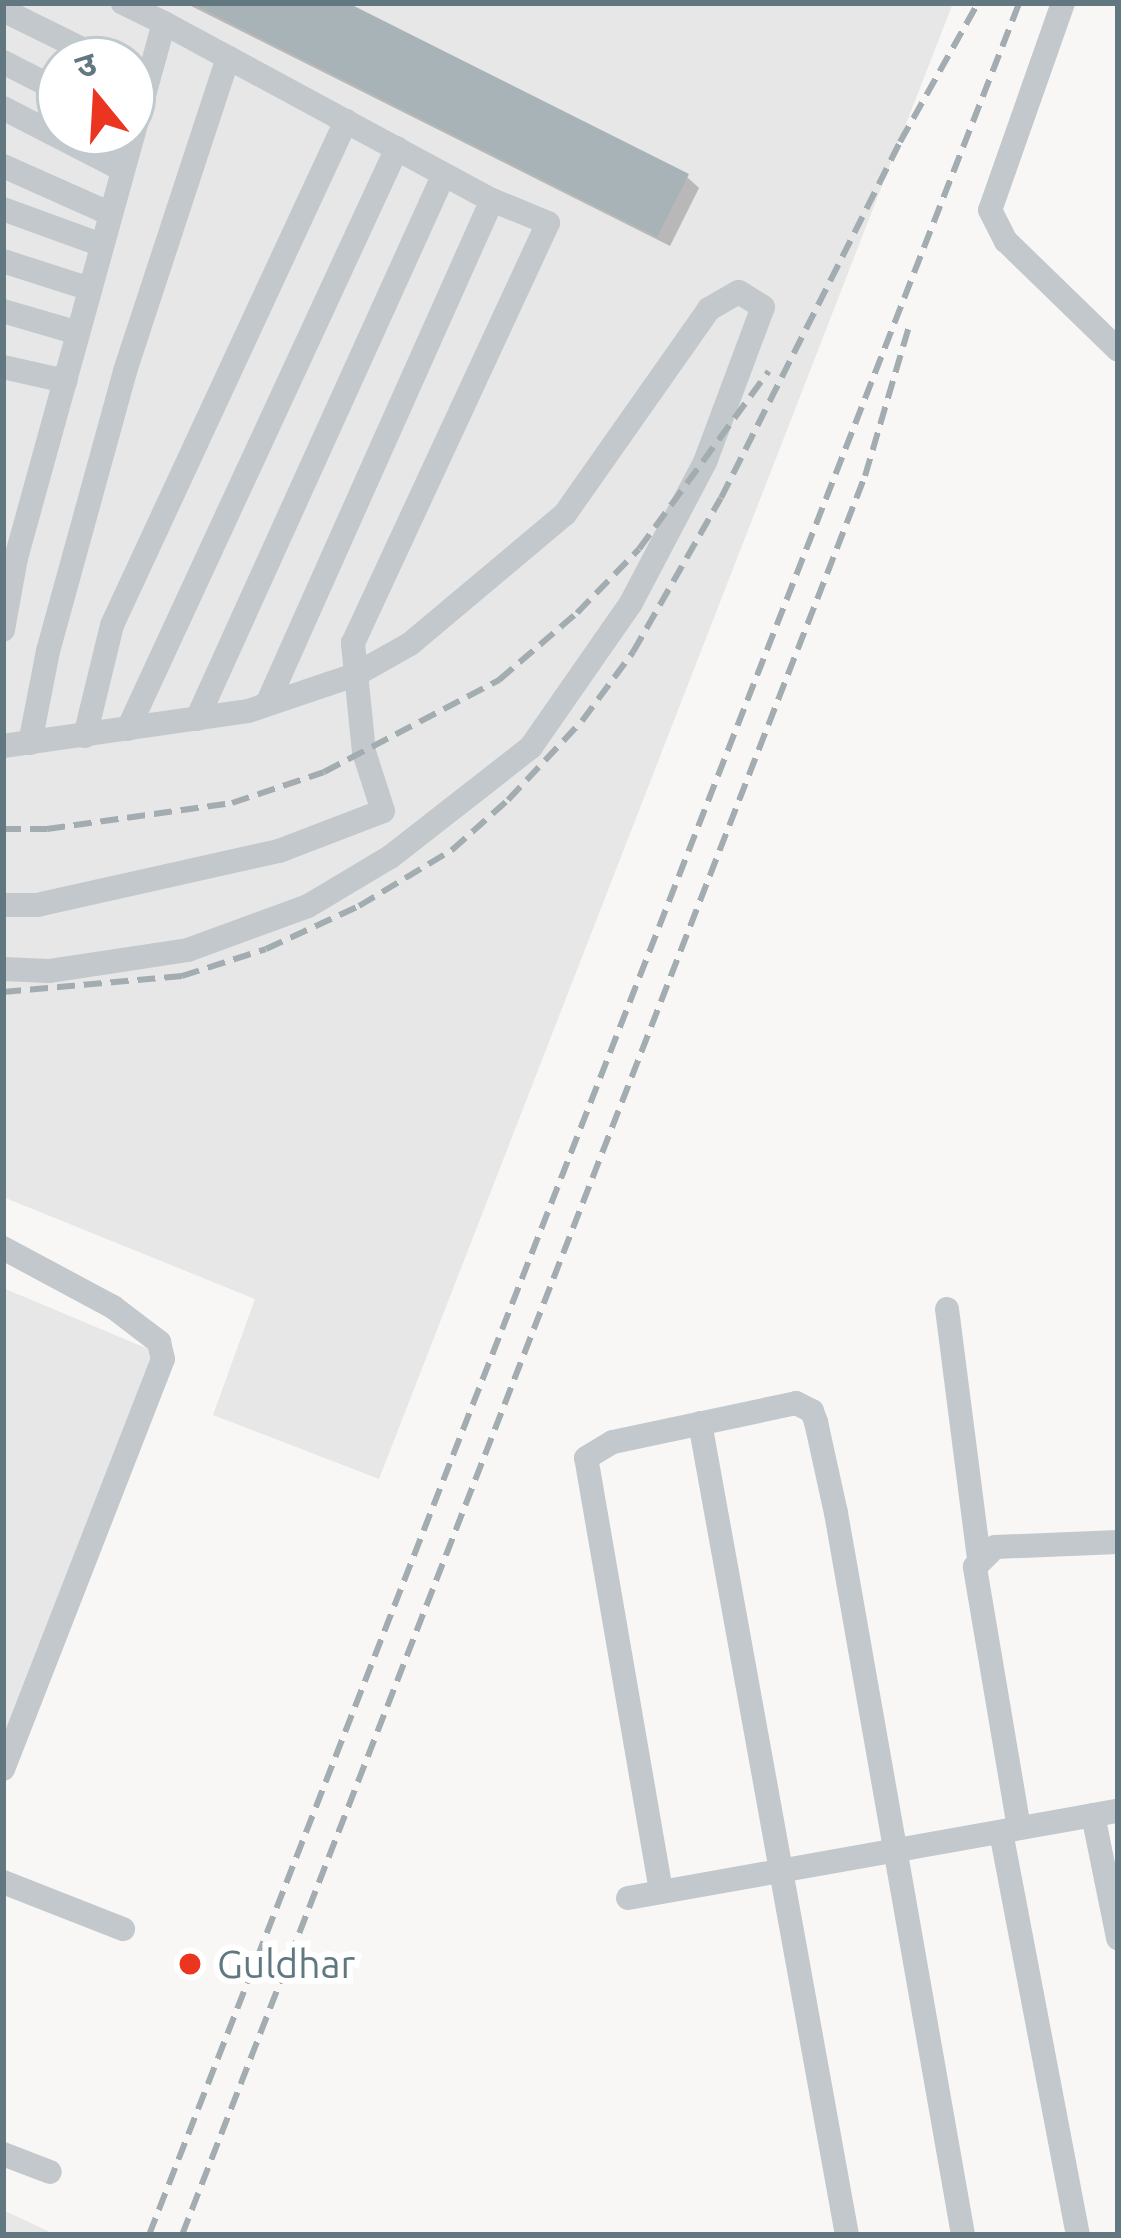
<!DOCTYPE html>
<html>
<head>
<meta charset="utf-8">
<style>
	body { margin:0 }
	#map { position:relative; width:1121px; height:2238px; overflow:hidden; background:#f8f7f5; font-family:Ubuntu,"Noto Sans Devanagari",sans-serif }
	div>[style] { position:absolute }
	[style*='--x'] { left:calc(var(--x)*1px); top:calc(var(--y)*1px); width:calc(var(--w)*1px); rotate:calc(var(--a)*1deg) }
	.built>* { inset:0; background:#e6e7e6 }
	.shadow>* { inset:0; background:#0003 }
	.building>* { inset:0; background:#a7b3b7 }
	.minor>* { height:24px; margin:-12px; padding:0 12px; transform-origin:12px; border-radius:12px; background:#c2c8cb }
	.rail>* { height:6px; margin-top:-3px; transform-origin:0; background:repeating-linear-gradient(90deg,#a3acb0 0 18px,transparent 0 27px) }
	.dots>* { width:33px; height:33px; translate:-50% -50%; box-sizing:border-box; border:6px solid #fff; border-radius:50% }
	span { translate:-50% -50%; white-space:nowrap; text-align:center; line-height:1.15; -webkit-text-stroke:12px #fff; paint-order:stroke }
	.poi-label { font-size:39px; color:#617881 }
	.left { translate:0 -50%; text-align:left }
	.frame { position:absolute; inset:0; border:6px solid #617881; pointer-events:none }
	.north { position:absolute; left:36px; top:36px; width:120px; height:120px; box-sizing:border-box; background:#fff; border:3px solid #c0c9cd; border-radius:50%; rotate:342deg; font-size:33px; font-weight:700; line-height:48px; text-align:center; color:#617881 }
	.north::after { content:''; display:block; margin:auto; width:42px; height:54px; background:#eb3521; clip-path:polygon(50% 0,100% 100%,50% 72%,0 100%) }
</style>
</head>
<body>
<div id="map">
	<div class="built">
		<div style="clip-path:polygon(evenodd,3px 3px,953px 3px,379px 1479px,213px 1415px,255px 1299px,3px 1197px,3px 3px,60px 60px,132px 60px,132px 132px,60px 132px,60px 60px)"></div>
		<div style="clip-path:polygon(3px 1288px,172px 1359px,3px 1758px)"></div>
		<div style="clip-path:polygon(3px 2210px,56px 2235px,3px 2235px)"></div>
	</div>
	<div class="shadow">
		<div style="clip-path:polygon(185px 3px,341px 3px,687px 177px,699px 188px,670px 246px)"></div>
	</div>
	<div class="building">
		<div style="clip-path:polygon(191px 3px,348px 3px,689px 174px,657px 237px)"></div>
	</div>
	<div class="minor">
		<div style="--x:1063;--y:3;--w:219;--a:109.4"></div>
		<div style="--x:990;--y:210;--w:35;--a:63"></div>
		<div style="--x:1006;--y:241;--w:156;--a:44.2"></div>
		<div style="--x:3;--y:10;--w:113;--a:26.3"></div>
		<div style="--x:164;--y:23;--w:373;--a:28.4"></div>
		<div style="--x:3;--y:62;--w:64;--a:27"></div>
		<div style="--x:3;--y:108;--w:135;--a:27.3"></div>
		<div style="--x:3;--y:166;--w:118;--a:24"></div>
		<div style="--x:3;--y:209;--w:105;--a:20"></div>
		<div style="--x:3;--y:261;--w:91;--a:17.8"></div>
		<div style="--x:3;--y:311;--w:78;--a:16.3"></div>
		<div style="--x:3;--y:367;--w:64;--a:12.7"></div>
		<div style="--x:3;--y:630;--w:73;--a:-79.8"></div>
		<div style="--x:16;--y:558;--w:555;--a:-74.54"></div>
		<div style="--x:164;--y:23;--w:46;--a:-154"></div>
		<div style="--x:197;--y:719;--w:598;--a:-65.62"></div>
		<div style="--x:128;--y:729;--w:640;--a:-65.16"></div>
		<div style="--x:85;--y:736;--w:114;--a:-76.3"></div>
		<div style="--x:112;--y:625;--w:556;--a:-65.1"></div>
		<div style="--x:30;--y:743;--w:94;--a:-78.9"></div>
		<div style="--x:48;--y:651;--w:290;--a:-74.6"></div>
		<div style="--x:125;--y:371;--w:330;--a:-71.8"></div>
		<div style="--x:3;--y:746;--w:247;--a:-8.1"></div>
		<div style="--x:248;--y:711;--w:113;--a:-18.6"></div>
		<div style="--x:355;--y:675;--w:63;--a:-29.4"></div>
		<div style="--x:410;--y:644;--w:202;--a:-40"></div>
		<div style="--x:565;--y:514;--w:251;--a:-54.9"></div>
		<div style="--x:709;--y:309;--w:34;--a:-30"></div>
		<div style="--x:739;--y:292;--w:28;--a:32"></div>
		<div style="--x:763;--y:307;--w:165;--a:110.5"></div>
		<div style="--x:705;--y:462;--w:159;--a:117.7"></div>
		<div style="--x:631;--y:603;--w:175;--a:124.8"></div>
		<div style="--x:531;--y:747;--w:179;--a:142"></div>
		<div style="--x:390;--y:857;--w:96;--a:149.1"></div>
		<div style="--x:308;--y:906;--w:128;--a:159.9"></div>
		<div style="--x:188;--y:950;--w:141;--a:171.4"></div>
		<div style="--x:49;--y:971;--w:46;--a:-177.5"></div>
		<div style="--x:3;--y:905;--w:34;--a:0"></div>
		<div style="--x:37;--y:905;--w:248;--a:-12.6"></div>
		<div style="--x:279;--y:851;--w:111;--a:-21"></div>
		<div style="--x:383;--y:811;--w:62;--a:-107.9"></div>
		<div style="--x:364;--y:752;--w:110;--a:-95.8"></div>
		<div style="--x:353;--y:643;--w:463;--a:-65.1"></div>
		<div style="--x:548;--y:223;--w:61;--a:-157.7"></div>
		<div style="--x:492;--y:200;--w:552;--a:114.06"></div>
		<div style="--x:3;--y:1248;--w:125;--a:28.2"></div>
		<div style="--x:113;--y:1307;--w:58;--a:37.3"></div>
		<div style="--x:159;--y:1342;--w:17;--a:77"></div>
		<div style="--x:163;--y:1359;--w:440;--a:111.3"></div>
		<div style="--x:947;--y:1309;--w:251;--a:82.7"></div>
		<div style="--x:700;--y:1423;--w:825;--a:79.74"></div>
		<div style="--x:1093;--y:1815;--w:126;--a:78.5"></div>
		<div style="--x:1019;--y:1828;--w:265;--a:-99.6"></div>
		<div style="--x:975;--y:1567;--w:28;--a:-45"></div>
		<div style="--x:995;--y:1547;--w:123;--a:-2.3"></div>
		<div style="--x:1001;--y:1832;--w:410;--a:79.2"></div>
		<div style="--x:3;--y:1882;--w:129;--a:21.4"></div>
		<div style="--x:661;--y:1891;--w:439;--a:-99.8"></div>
		<div style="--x:586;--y:1458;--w:31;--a:-31"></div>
		<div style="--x:613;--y:1442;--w:187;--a:-12"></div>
		<div style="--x:796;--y:1403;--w:18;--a:27"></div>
		<div style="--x:812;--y:1411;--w:12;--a:70"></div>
		<div style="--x:816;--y:1422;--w:93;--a:77.6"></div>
		<div style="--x:836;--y:1513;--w:733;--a:80.02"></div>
		<div style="--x:628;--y:1898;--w:498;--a:-10.1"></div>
		<div style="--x:3;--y:2154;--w:50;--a:21"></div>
	</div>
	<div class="rail">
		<div style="--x:3;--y:829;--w:44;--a:0"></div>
		<div style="--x:47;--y:829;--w:187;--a:-8"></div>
		<div style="--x:232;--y:803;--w:97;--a:-18.6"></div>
		<div style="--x:324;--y:772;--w:198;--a:-27.7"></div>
		<div style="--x:499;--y:680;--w:103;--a:-40.7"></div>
		<div style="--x:577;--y:613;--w:89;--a:-45.9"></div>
		<div style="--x:639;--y:549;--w:220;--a:-53.9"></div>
		<div style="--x:3;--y:992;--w:180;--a:-5.1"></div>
		<div style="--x:182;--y:976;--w:88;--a:-17.8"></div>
		<div style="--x:266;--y:949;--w:102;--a:-24.8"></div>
		<div style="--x:359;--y:906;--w:109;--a:-31.1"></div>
		<div style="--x:452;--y:850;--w:75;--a:-41.8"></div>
		<div style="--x:508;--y:800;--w:108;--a:-46.9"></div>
		<div style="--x:582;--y:721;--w:86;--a:-53.5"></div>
		<div style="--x:633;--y:652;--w:177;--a:-60.3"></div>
		<div style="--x:721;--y:498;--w:398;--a:-63.3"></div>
		<div style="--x:900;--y:142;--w:159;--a:-60.7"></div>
		<div style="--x:149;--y:2235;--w:2396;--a:-68.7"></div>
		<div style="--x:182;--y:2235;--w:1887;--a:-68.78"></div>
		<div style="--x:865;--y:476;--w:159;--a:-73.6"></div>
	</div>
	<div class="dots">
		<div style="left:190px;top:1964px;background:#eb3521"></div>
	</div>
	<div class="poi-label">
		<span class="left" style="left:217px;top:1964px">Guldhar</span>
	</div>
	<div class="frame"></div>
	<div class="north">उ</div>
</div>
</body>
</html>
